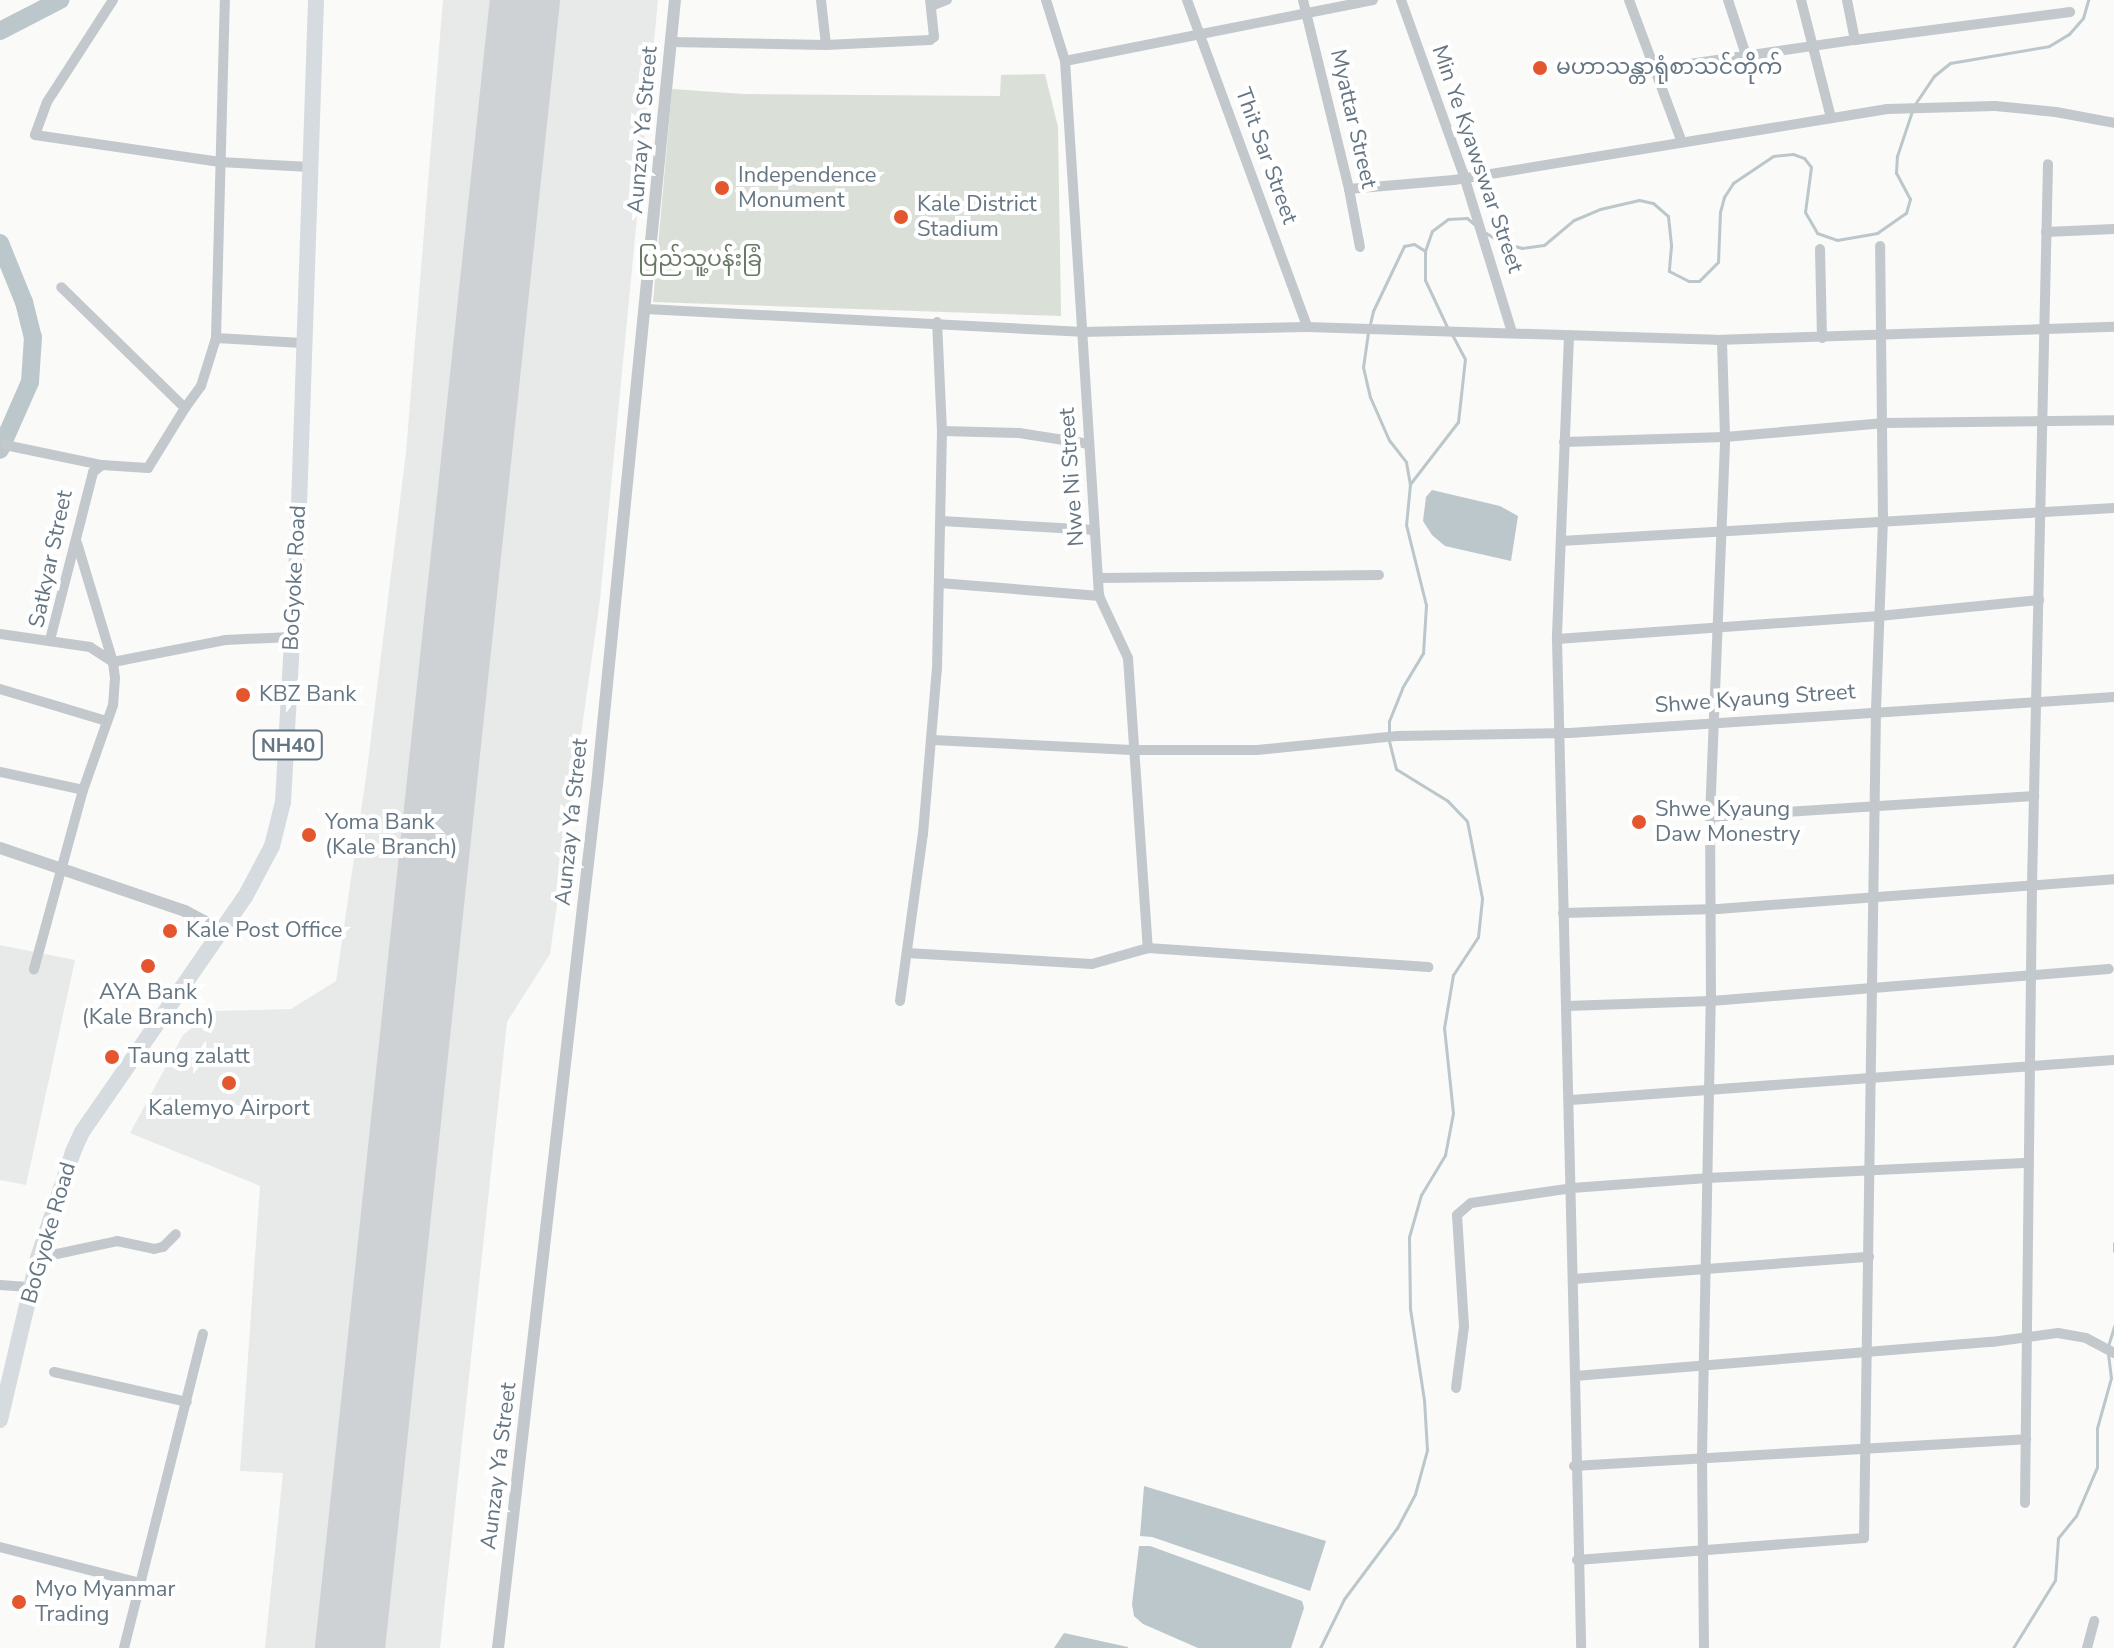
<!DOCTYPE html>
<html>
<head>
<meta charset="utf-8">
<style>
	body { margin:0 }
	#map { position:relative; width:2114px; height:1648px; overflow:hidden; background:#fafaf8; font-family:"Nunito Sans","Noto Sans Myanmar",sans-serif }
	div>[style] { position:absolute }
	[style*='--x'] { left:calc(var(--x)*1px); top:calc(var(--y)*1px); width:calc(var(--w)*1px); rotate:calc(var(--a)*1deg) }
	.built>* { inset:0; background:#e8e9e9 }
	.green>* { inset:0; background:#dadfd7 }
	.water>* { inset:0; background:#bbc7cb }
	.stream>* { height:3px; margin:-1.5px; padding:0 1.5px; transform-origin:1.5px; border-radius:1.5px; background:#bbc7cb }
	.river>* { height:18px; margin:-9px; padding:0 9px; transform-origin:9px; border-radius:9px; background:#bbc7cb }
	.runway>* { height:70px; margin:-35px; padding:0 35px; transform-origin:35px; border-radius:35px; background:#ced2d4 }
	.minor>* { height:10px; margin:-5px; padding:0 5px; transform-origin:5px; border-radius:5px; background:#c3c8cc }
	.tertiary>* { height:12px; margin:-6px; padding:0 6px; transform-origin:6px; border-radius:6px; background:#c3c8cc }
	.trunk>* { height:16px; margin:-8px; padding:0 8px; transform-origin:8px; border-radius:8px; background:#d6dbdf }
	.dots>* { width:22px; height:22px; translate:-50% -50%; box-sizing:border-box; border:4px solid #fff; border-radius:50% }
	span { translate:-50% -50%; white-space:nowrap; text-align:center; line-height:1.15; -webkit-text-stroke:8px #fff; paint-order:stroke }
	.shield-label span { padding:2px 6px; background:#fff; border:2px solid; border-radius:6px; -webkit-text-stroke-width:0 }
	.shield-label { font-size:20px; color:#657683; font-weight:700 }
	.poi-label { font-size:22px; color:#657683 }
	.left { translate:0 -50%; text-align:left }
	.street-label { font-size:22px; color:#657683 }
	.park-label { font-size:22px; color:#687a64 }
</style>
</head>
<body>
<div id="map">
	<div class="built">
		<div style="clip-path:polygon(443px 0,658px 0,600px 600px,550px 954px,507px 1022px,440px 1648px,265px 1648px,283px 1473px,240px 1471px,260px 1186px,130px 1133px,183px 1035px,213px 1011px,291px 1009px,336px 981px,367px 770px,406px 452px)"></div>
		<div style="clip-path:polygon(0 945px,75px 960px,26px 1185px,0 1180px)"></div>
	</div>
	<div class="green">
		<div style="clip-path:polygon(1045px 74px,1058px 127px,1061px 316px,653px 302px,672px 89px,744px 94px,1000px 96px,1001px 75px)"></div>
	</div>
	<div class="water">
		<div style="clip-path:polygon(1432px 490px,1500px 506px,1518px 516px,1511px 561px,1445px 546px,1432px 535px,1423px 521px,1426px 497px)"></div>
		<div style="clip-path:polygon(1144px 1486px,1326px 1541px,1310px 1591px,1152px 1537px,1140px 1536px)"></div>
		<div style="clip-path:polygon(1139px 1546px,1150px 1546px,1302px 1601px,1304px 1608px,1291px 1648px,1198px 1648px,1143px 1624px,1134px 1616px,1132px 1604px)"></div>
		<div style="clip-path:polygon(1064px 1633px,1128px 1647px,1128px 1648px,1054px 1648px)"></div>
	</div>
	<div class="stream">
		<div style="--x:1915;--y:104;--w:34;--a:-56"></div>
		<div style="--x:1934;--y:76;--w:21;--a:-39"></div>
		<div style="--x:1950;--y:63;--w:100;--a:-9.7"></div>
		<div style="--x:2049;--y:46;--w:23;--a:-31"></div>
		<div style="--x:2069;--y:34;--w:21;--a:-49"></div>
		<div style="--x:2083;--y:18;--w:19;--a:-74"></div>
		<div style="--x:1486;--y:233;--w:19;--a:32"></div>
		<div style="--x:1502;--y:243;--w:21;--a:14"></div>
		<div style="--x:1522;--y:248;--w:22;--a:-8"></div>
		<div style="--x:1544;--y:245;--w:39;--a:-40"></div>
		<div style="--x:1574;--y:220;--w:28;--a:-23"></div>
		<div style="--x:1600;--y:209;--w:40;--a:-13"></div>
		<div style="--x:1639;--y:200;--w:14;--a:12"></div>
		<div style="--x:1653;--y:203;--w:20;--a:41"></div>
		<div style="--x:1668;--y:216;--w:30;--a:84"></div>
		<div style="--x:1671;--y:246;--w:25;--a:95"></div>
		<div style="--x:1669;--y:271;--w:22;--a:27"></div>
		<div style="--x:1689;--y:281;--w:10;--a:0"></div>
		<div style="--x:1699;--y:281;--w:27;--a:-45"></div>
		<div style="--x:1718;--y:262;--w:50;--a:-87.7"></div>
		<div style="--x:1720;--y:212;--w:16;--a:-75"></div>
		<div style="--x:1724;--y:197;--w:17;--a:-57"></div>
		<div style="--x:1733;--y:183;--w:48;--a:-34"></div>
		<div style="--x:1773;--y:156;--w:20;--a:-6"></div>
		<div style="--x:1793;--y:154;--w:12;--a:20"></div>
		<div style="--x:1804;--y:158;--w:11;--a:52"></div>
		<div style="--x:1811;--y:167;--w:45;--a:97.6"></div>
		<div style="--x:1805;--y:212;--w:24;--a:60"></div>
		<div style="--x:1817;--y:233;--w:21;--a:19"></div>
		<div style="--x:1837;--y:240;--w:41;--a:-9.9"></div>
		<div style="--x:1877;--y:233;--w:35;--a:-35"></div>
		<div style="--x:1906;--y:213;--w:15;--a:-74"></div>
		<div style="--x:1910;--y:199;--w:30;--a:-118"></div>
		<div style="--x:1896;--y:173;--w:17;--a:-87"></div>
		<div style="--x:1897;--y:156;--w:47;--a:-71.6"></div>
		<div style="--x:1370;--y:324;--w:13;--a:-77"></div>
		<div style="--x:1373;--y:311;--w:72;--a:-64.5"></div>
		<div style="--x:1404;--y:246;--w:10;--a:-11"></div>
		<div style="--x:1414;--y:244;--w:13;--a:32"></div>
		<div style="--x:1448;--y:329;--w:54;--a:-115.1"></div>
		<div style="--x:1425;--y:280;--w:29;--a:-90"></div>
		<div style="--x:1425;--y:251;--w:21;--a:-71"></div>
		<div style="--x:1432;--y:231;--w:20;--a:-37"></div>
		<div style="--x:1448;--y:219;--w:19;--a:-3"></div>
		<div style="--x:1467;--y:218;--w:9;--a:41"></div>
		<div style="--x:1368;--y:332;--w:35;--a:98"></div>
		<div style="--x:1363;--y:367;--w:31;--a:77"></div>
		<div style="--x:1370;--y:397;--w:47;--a:66.2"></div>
		<div style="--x:1389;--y:440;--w:28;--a:52"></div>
		<div style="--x:1406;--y:462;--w:22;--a:80"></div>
		<div style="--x:1389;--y:732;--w:11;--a:-90"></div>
		<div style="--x:1389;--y:721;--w:35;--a:-68"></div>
		<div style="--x:1402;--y:688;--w:41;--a:-59"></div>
		<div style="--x:1423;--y:653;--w:48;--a:-86.4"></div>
		<div style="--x:1426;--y:605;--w:82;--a:-104"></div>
		<div style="--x:1406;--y:525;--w:41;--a:-84.4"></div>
		<div style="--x:1410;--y:484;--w:78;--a:-52.3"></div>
		<div style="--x:1458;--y:422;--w:63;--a:-83.7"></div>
		<div style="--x:1465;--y:359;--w:27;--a:-118"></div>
		<div style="--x:2114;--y:1243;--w:8;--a:90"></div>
		<div style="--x:2108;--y:1346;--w:21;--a:-73"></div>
		<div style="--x:1320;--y:1648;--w:55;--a:-63.9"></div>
		<div style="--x:1344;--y:1599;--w:89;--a:-53.3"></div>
		<div style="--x:1397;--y:1528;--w:38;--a:-62"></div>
		<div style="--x:1415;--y:1494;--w:46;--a:-74.7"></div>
		<div style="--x:1427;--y:1450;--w:50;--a:-93.4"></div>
		<div style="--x:1424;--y:1400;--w:92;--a:-98.7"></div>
		<div style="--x:1410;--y:1309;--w:72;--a:-90.8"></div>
		<div style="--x:1409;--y:1237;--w:44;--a:-74.1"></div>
		<div style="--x:1421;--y:1195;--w:47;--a:-59"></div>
		<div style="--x:1445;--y:1155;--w:43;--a:-79.2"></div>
		<div style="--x:1453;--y:1113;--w:85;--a:-96"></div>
		<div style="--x:1444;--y:1028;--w:54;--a:-80.4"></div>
		<div style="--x:1453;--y:975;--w:45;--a:-56.7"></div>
		<div style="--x:1478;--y:937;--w:39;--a:-84"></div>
		<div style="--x:1482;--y:898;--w:78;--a:-101"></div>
		<div style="--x:1467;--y:821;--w:28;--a:-134"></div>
		<div style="--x:1448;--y:801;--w:61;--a:-148.4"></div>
		<div style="--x:1396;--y:769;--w:30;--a:-104"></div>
		<div style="--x:2013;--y:1648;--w:80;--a:-58.3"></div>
		<div style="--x:2055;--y:1580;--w:42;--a:-85.9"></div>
		<div style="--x:2058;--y:1538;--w:28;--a:-51"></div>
		<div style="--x:2076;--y:1516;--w:53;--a:-66.8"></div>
		<div style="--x:2097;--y:1467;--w:39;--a:-90"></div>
		<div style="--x:2097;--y:1428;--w:52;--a:-74.4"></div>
		<div style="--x:2111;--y:1378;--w:24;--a:-97"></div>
	</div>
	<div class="river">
		<div style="--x:0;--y:31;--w:68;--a:-27.3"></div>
		<div style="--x:0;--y:243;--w:64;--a:67.9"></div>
		<div style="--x:24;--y:302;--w:36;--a:76"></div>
		<div style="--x:33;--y:337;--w:45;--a:93.8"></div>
		<div style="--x:30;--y:382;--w:74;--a:113.8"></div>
	</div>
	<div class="runway">
		<div style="--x:350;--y:1648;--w:1657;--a:-83.94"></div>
	</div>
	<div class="minor">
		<div style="--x:113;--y:0;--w:121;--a:122.9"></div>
		<div style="--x:47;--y:102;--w:35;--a:110"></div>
		<div style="--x:35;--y:135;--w:187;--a:8.3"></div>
		<div style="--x:220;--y:162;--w:90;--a:3.2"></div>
		<div style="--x:821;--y:0;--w:45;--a:83.7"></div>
		<div style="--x:1046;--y:0;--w:64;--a:72.7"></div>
		<div style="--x:1065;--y:61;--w:536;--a:86.36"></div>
		<div style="--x:1099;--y:596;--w:68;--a:64.9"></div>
		<div style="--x:1128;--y:658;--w:291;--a:86.1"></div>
		<div style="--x:1187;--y:0;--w:348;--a:69.8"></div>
		<div style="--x:1303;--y:0;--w:195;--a:76.3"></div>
		<div style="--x:1349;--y:189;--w:59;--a:79.3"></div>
		<div style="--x:1401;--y:0;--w:184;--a:70.3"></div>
		<div style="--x:1463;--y:173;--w:166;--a:72.9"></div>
		<div style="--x:1629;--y:0;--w:149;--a:69.6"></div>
		<div style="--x:1728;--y:0;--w:58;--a:71.9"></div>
		<div style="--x:1801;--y:0;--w:122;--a:75.7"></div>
		<div style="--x:1847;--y:0;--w:41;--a:78.7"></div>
		<div style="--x:1855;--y:40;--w:217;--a:-7.4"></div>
		<div style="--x:931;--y:6;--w:17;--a:-21"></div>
		<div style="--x:671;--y:42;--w:155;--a:1.1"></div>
		<div style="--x:826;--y:45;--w:104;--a:-2.8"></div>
		<div style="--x:930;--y:40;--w:5;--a:-37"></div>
		<div style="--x:934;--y:37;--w:37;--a:-96"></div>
		<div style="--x:1065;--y:61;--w:314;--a:-11.2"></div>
		<div style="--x:1655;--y:69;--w:202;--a:-8.3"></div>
		<div style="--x:1349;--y:189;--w:105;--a:-4.9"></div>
		<div style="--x:1454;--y:180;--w:439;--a:-9.3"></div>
		<div style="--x:1887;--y:109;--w:108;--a:-1.6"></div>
		<div style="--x:1995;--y:106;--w:61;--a:5.6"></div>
		<div style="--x:2056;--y:112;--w:59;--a:10.7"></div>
		<div style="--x:2046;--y:232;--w:68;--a:-2.5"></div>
		<div style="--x:1820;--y:249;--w:89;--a:88.7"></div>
		<div style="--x:646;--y:309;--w:437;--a:3"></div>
		<div style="--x:1082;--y:332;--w:225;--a:-1.3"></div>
		<div style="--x:1307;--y:327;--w:409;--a:1.8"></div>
		<div style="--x:1716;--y:340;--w:398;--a:-1.9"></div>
		<div style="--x:1569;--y:336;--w:303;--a:92.3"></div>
		<div style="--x:1557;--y:639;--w:737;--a:88.6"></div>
		<div style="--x:1575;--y:1376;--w:418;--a:-4.7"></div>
		<div style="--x:1992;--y:1342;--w:67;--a:-7.8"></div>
		<div style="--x:2058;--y:1333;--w:28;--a:10"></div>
		<div style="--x:2086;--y:1338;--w:32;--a:28"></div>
		<div style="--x:216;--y:338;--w:86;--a:3.3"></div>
		<div style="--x:185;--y:408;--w:27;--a:-54"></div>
		<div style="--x:201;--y:386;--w:50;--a:-72.6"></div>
		<div style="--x:216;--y:338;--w:338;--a:-88.5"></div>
		<div style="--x:942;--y:431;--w:77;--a:1.5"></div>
		<div style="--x:1019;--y:433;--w:71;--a:8.9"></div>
		<div style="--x:1564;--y:442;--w:161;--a:-1.8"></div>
		<div style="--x:1725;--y:437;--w:160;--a:-5"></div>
		<div style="--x:1884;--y:423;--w:230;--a:-0.7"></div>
		<div style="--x:5;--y:445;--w:99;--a:11.7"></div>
		<div style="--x:942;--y:521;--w:153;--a:3.4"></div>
		<div style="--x:1561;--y:541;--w:554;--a:-3.42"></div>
		<div style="--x:77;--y:543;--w:124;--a:73.2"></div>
		<div style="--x:113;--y:662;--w:114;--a:-11.1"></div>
		<div style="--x:225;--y:640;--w:67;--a:-2.6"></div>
		<div style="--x:1099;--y:578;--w:280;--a:-0.6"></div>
		<div style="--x:939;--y:583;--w:161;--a:4.6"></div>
		<div style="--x:0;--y:634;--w:91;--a:8.2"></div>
		<div style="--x:90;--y:647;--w:27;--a:33"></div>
		<div style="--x:113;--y:662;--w:16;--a:83"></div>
		<div style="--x:115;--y:678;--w:27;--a:94"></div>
		<div style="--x:113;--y:705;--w:90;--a:109.4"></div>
		<div style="--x:83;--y:790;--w:186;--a:105.3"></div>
		<div style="--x:1557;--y:639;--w:323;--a:-4.1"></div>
		<div style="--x:1879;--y:616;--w:161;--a:-5.7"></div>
		<div style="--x:50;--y:640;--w:173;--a:-75.6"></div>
		<div style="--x:93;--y:472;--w:11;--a:-38"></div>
		<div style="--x:102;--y:465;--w:46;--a:3.7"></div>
		<div style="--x:148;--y:468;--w:70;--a:-58.3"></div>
		<div style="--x:185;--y:408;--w:173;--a:-135.7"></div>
		<div style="--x:0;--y:689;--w:112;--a:16.7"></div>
		<div style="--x:933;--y:740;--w:199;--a:2.9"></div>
		<div style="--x:1132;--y:750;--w:125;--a:0"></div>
		<div style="--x:1257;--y:750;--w:142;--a:-5.7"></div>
		<div style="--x:1398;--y:736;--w:172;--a:-1"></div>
		<div style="--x:1570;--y:733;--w:545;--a:-3.79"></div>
		<div style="--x:0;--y:772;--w:85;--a:12.2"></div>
		<div style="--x:1710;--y:817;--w:325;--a:-3.7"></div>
		<div style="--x:1563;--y:913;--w:155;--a:-1.5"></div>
		<div style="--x:1718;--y:909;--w:397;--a:-4.3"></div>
		<div style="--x:907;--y:953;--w:185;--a:3.4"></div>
		<div style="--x:1092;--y:964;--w:58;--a:-15.9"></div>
		<div style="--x:1148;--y:948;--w:281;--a:3.9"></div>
		<div style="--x:900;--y:1001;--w:169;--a:-82.2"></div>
		<div style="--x:923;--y:834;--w:166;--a:-85.2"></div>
		<div style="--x:937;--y:669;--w:238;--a:-88.8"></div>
		<div style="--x:942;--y:431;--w:109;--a:-92.6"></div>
		<div style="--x:1567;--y:1006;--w:144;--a:-2"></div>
		<div style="--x:1711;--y:1001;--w:399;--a:-4.6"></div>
		<div style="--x:1571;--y:1100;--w:544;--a:-4.21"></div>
		<div style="--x:38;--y:1258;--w:81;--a:-12.1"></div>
		<div style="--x:117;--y:1241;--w:38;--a:12"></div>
		<div style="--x:154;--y:1249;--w:9;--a:-13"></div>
		<div style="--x:163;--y:1247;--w:18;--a:-45"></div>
		<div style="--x:1573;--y:1279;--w:297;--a:-4.3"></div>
		<div style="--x:0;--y:1285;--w:32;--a:4"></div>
		<div style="--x:54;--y:1372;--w:136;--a:12.7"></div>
		<div style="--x:1575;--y:1376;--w:272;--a:88.7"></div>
		<div style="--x:1456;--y:1388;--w:63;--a:-82.6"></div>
		<div style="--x:1464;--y:1326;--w:111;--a:-93.6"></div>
		<div style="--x:1457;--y:1215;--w:18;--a:-41"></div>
		<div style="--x:1471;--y:1203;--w:102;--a:-8.4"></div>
		<div style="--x:1572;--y:1188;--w:135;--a:-4.2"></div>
		<div style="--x:1707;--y:1178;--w:322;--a:-2.7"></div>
		<div style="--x:1574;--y:1466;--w:453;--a:-3.4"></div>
		<div style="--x:2025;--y:1503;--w:618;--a:-89.35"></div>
		<div style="--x:2032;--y:885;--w:721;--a:-88.73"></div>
		<div style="--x:0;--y:1547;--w:145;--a:14.4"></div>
		<div style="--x:1577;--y:1560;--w:288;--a:-4.4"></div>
		<div style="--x:1864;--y:1538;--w:828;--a:-89.17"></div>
		<div style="--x:1876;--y:710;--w:190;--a:-87.9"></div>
		<div style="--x:1883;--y:520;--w:274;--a:-90.6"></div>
		<div style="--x:124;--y:1648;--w:324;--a:-75.9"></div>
		<div style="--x:1704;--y:1648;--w:192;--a:-90.6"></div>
		<div style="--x:1702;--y:1456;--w:455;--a:-88.9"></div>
		<div style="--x:1711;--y:1001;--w:184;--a:-90.3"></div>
		<div style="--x:1710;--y:817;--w:380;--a:-87.7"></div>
		<div style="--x:1725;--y:437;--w:97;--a:-91.8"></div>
		<div style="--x:2087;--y:1648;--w:28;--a:-75"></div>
	</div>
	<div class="tertiary">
		<div style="--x:0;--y:848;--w:195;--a:18.8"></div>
		<div style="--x:185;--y:911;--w:40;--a:28"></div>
		<div style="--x:498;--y:1648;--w:869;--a:-83.46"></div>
		<div style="--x:597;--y:785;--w:789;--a:-84.33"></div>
	</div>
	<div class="trunk">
		<div style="--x:0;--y:1420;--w:166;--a:-76.8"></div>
		<div style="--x:38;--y:1258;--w:112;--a:-71.7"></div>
		<div style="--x:73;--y:1152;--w:22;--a:-66"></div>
		<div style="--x:82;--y:1132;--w:286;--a:-55.3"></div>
		<div style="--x:245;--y:897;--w:58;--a:-62.1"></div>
		<div style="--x:272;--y:846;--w:45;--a:-76"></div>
		<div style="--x:283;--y:802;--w:267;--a:-86.8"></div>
		<div style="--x:298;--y:535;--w:535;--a:-88.07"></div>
	</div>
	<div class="dots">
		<div style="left:1540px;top:68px;background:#e4572e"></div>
		<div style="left:722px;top:188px;background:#e4572e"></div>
		<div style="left:901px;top:217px;background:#e4572e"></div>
		<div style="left:243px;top:695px;background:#e4572e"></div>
		<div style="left:1639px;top:822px;background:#e4572e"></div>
		<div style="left:309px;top:835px;background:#e4572e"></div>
		<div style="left:170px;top:931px;background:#e4572e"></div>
		<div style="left:148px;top:966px;background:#e4572e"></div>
		<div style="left:112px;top:1057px;background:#e4572e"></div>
		<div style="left:229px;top:1083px;background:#e4572e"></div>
		<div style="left:19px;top:1602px;background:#e4572e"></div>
	</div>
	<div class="shield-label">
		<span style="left:288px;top:745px">NH40</span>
	</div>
	<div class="poi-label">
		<span class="left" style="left:1556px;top:68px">မဟာသန္တာရုံစာသင်တိုက်</span>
		<span class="left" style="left:738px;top:188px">Independence<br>Monument</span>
		<span class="left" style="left:917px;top:217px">Kale District<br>Stadium</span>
		<span class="left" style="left:259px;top:695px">KBZ Bank</span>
		<span class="left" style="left:1655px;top:822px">Shwe Kyaung<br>Daw Monestry</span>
		<span class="left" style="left:325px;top:835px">Yoma Bank<br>(Kale Branch)</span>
		<span class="left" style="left:186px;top:931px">Kale Post Office</span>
		<span style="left:148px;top:1005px">AYA Bank<br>(Kale Branch)</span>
		<span class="left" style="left:128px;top:1057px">Taung zalatt</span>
		<span style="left:229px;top:1109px">Kalemyo Airport</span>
		<span class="left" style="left:35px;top:1602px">Myo Myanmar<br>Trading</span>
	</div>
	<div class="street-label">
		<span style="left:1353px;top:119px;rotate:77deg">Myattar Street</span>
		<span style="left:643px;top:130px;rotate:-85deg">Aunzay Ya Street</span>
		<span style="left:1266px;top:156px;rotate:70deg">Thit Sar Street</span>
		<span style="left:1477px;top:159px;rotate:71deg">Min Ye Kyawswar Street</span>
		<span style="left:1072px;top:477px;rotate:-94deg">Nwe Ni Street</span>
		<span style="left:51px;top:559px;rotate:-78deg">Satkyar Street</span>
		<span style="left:295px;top:578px;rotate:-87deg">BoGyoke Road</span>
		<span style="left:1755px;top:699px;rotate:-4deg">Shwe Kyaung Street</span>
		<span style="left:572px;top:822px;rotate:-84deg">Aunzay Ya Street</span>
		<span style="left:49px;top:1233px;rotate:-74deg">BoGyoke Road</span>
		<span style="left:499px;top:1466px;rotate:-83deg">Aunzay Ya Street</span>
	</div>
	<div class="park-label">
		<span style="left:700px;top:260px">ပြည်သူ့ပန်းခြံ</span>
	</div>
</div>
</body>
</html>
